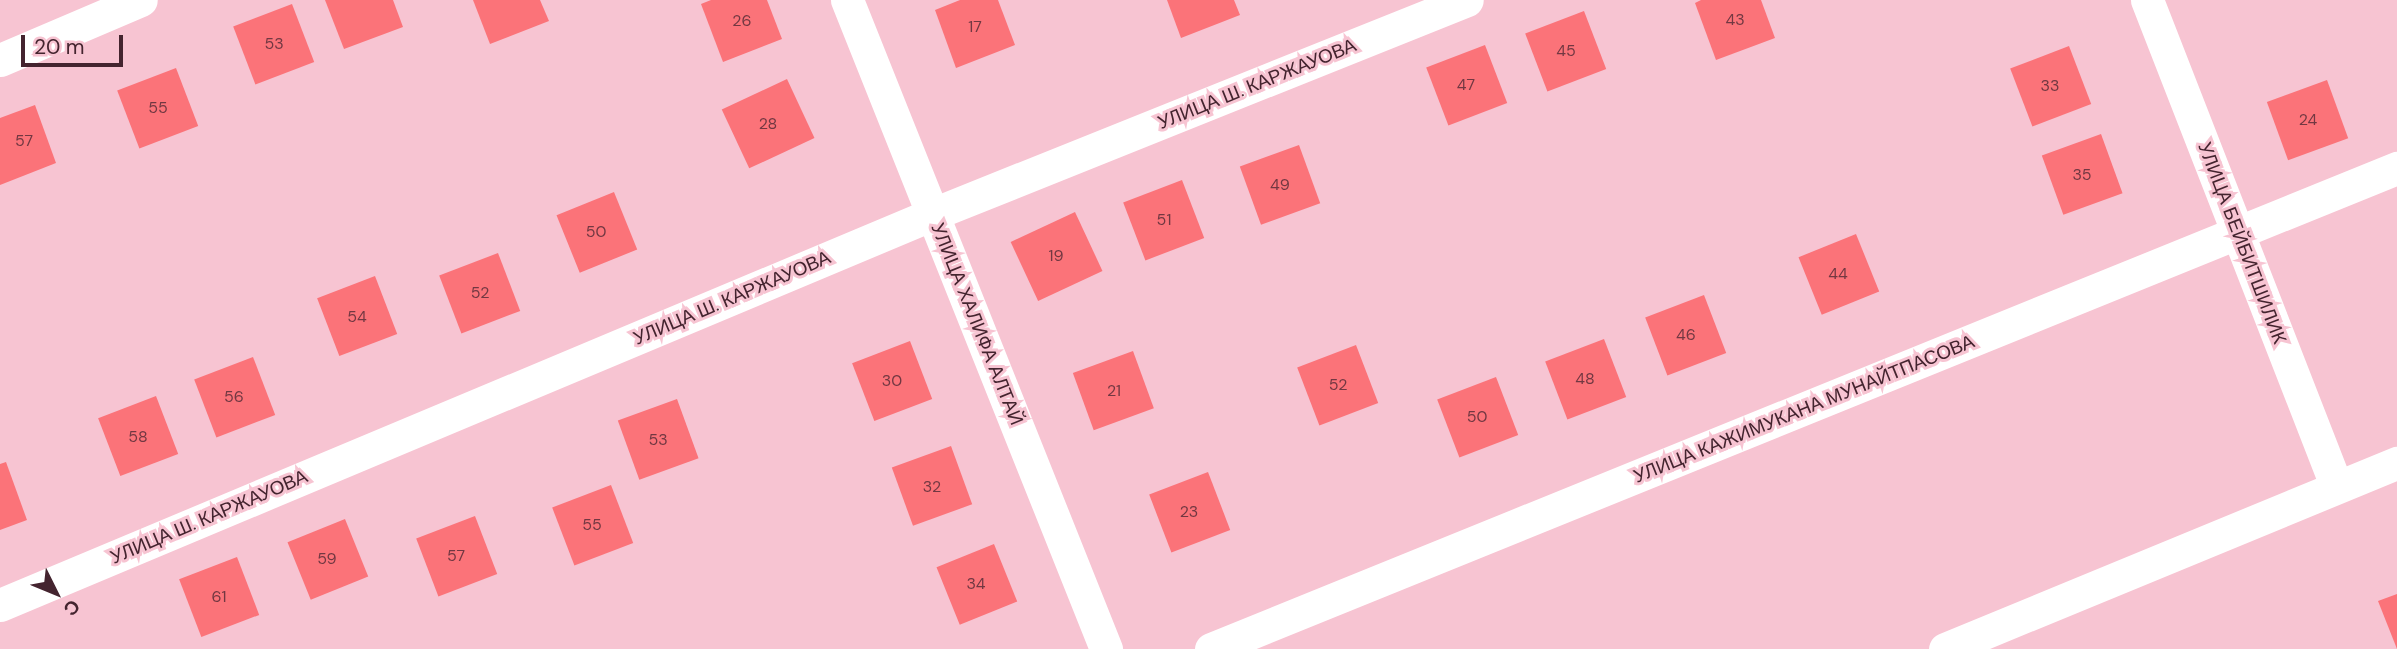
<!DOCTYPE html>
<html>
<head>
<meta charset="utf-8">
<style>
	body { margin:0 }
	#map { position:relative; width:2397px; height:649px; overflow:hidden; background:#f7c4d2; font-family:"DM Sans",sans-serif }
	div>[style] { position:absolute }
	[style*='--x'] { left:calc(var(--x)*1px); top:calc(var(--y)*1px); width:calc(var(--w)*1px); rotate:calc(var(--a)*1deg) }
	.building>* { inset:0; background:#fb7379; transform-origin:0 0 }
	.minor>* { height:33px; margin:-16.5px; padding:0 16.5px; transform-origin:16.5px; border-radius:16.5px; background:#fff }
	span { translate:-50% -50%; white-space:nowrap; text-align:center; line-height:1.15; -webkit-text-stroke:6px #f7c4d2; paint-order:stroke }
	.number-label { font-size:16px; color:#723842 }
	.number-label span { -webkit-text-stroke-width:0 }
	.street-label { font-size:19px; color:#44242f }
	.north { position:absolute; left:21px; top:558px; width:70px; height:70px; -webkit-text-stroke:5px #f7c4d2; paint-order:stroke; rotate:133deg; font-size:19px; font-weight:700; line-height:28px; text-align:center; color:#44242f }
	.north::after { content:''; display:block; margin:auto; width:24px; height:32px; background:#44242f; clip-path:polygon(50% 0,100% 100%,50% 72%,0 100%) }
	.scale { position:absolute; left:21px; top:35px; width:102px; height:32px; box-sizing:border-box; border:4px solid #44242f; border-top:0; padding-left:9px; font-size:21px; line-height:24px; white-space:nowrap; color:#44242f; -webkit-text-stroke:5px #f7c4d2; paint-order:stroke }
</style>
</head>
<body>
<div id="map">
	<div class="building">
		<div style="clip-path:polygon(325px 0,393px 0,403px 27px,344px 49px)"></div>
		<div style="clip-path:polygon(473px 0,540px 0,549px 21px,490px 44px)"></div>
		<div style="clip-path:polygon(711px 0,767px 0,782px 39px,723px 62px,701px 4px)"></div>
		<div style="clip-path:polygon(960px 0,998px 0,1015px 45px,956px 68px,935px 10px)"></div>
		<div style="clip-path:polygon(1167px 0,1234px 0,1240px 15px,1181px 38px)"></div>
		<div style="clip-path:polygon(1701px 0,1761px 0,1775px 38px,1716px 60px,1695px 3px)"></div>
		<div style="left:292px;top:4px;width:62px;height:63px;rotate:69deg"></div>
		<div style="left:1584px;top:11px;width:62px;height:63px;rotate:69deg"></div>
		<div style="left:1485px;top:45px;width:62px;height:63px;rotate:69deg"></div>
		<div style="left:2069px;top:46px;width:62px;height:63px;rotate:69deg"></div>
		<div style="left:176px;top:68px;width:62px;height:63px;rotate:69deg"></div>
		<div style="left:787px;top:79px;width:65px;height:72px;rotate:65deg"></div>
		<div style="left:2327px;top:80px;width:62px;height:64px;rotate:70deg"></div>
		<div style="clip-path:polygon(35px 105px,56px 163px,0 185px,0 118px)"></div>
		<div style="left:2101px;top:134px;width:63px;height:63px;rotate:70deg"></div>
		<div style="left:1299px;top:145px;width:62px;height:63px;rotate:70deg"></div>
		<div style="left:1182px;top:180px;width:62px;height:63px;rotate:69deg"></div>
		<div style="left:614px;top:192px;width:62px;height:62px;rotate:68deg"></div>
		<div style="left:1075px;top:212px;width:65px;height:71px;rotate:65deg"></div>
		<div style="left:1856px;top:234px;width:62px;height:62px;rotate:68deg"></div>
		<div style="left:498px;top:253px;width:62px;height:63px;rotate:69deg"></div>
		<div style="left:375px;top:276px;width:62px;height:62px;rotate:69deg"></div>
		<div style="left:1704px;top:295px;width:62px;height:63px;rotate:69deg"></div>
		<div style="left:1604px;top:339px;width:62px;height:63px;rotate:69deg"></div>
		<div style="left:910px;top:341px;width:62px;height:62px;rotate:69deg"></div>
		<div style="left:1356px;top:345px;width:62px;height:63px;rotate:69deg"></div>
		<div style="left:1133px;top:351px;width:61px;height:64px;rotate:70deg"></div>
		<div style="left:253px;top:357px;width:62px;height:63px;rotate:69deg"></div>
		<div style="left:1496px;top:377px;width:62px;height:63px;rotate:69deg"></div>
		<div style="left:156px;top:396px;width:62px;height:62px;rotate:69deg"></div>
		<div style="left:677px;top:399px;width:63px;height:63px;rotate:70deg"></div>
		<div style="left:951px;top:446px;width:62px;height:63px;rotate:70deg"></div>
		<div style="clip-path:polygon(6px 462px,27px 520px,0 530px,0 464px)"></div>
		<div style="left:1208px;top:472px;width:62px;height:63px;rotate:69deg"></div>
		<div style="left:611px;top:485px;width:62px;height:63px;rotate:69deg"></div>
		<div style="left:475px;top:516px;width:62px;height:63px;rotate:69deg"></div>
		<div style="left:345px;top:519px;width:62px;height:62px;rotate:68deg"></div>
		<div style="left:994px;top:544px;width:62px;height:62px;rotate:68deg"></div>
		<div style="left:237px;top:557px;width:62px;height:62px;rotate:69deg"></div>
		<div style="clip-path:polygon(2397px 594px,2397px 649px,2378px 601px)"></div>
	</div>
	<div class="minor">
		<div style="--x:847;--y:0;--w:699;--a:68.24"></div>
		<div style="--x:2147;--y:0;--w:521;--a:68.71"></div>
		<div style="--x:0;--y:60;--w:153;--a:-23.1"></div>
		<div style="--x:0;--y:605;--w:1012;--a:-22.74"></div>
		<div style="--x:933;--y:214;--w:575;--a:-21.84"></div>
		<div style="--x:1211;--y:649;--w:1280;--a:-22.08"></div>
		<div style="--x:1945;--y:649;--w:489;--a:-22.4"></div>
	</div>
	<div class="number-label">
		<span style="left:1735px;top:20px">43</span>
		<span style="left:742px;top:21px">26</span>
		<span style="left:975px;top:27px">17</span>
		<span style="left:274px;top:44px">53</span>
		<span style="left:1566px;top:51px">45</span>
		<span style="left:1466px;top:85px">47</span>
		<span style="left:2050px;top:86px">33</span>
		<span style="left:158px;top:108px">55</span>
		<span style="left:2308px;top:120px">24</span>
		<span style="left:768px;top:124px">28</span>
		<span style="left:24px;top:141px">57</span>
		<span style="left:2082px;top:175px">35</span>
		<span style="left:1280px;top:185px">49</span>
		<span style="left:1164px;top:220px">51</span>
		<span style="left:596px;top:232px">50</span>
		<span style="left:1056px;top:256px">19</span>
		<span style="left:1838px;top:274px">44</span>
		<span style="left:480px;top:293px">52</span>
		<span style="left:357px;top:317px">54</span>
		<span style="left:1686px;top:335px">46</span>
		<span style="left:1585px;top:379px">48</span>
		<span style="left:892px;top:381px">30</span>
		<span style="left:1338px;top:385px">52</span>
		<span style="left:1114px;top:391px">21</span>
		<span style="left:234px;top:397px">56</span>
		<span style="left:1477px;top:417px">50</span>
		<span style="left:138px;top:437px">58</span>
		<span style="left:658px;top:440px">53</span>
		<span style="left:932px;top:487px">32</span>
		<span style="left:1189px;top:512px">23</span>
		<span style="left:592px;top:525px">55</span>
		<span style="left:456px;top:556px">57</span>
		<span style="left:327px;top:559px">59</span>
		<span style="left:976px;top:584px">34</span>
		<span style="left:219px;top:597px">61</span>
	</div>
	<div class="street-label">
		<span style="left:1257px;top:84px;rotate:-22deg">УЛИЦА Ш. КАРЖАУОВА</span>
		<span style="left:2242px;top:243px;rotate:69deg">УЛИЦА БЕЙБИТШИЛИК</span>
		<span style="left:732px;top:298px;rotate:-23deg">УЛИЦА Ш. КАРЖАУОВА</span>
		<span style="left:977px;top:324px;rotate:68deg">УЛИЦА ХАЛИФА АЛТАЙ</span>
		<span style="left:1804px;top:409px;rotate:-22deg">УЛИЦА КАЖИМУКАНА МУНАЙТПАСОВА</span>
		<span style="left:209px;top:517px;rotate:-23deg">УЛИЦА Ш. КАРЖАУОВА</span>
	</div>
	<div class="north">С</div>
	<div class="scale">20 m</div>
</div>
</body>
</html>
